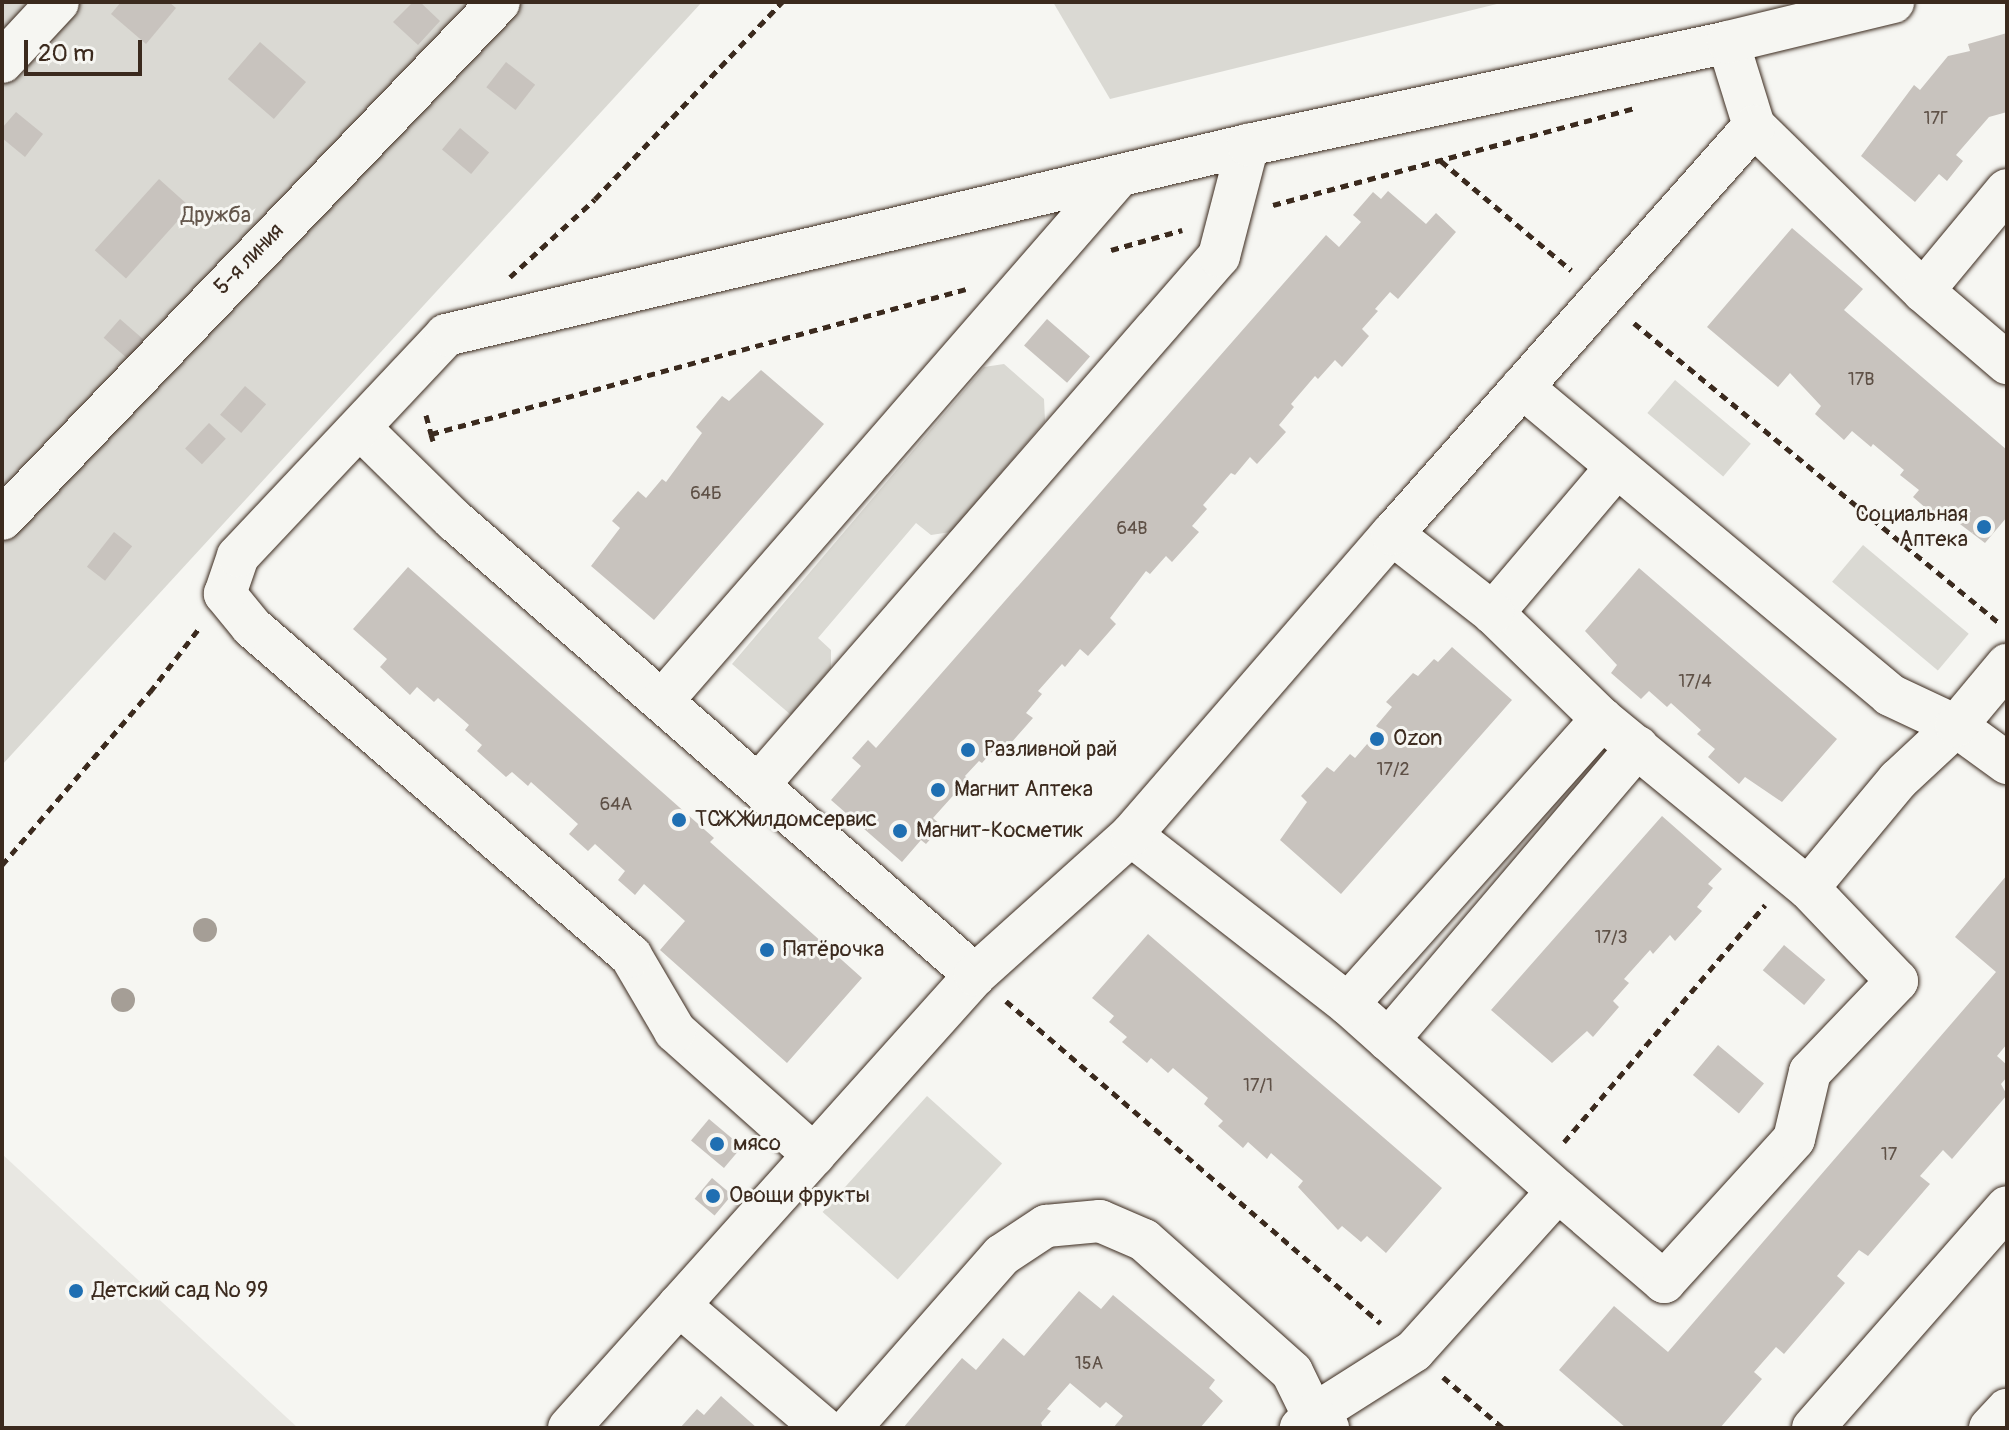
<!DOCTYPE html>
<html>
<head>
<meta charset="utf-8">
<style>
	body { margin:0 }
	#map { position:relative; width:2009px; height:1430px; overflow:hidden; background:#f6f6f2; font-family:Pangolin,sans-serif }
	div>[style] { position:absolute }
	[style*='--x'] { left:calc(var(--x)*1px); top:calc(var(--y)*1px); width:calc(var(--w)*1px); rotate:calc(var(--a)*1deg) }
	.built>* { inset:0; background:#e8e7e2 }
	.green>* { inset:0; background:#dad9d3; transform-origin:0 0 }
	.building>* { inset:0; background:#c8c3be; transform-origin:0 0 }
	.path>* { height:5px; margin-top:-2.5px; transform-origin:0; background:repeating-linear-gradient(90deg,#3b2a1e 0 8px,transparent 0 14px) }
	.roads { filter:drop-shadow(0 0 2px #3b2a1e) drop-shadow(0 0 2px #3b2a1e) }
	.minor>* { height:42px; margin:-21px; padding:0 21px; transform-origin:21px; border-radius:21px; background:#f6f6f2 }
	.trees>* { width:24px; height:24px; margin:-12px; border-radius:50%; background:#a59e96 }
	.dots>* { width:22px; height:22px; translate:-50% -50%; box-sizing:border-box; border:4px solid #f6f6f2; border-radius:50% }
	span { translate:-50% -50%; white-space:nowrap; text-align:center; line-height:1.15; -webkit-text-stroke:6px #f6f6f2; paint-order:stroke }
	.number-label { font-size:18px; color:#5e5046 }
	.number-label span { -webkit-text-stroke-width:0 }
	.park-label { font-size:22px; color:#63564b }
	.street-label { font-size:22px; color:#3b2a1e }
	.poi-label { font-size:22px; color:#3b2a1e }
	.right { translate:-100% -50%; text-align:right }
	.left { translate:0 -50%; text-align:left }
	.frame { position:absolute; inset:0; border:4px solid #3b2a1e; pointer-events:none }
	.scale { position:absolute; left:24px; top:40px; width:118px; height:36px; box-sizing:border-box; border:4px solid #3b2a1e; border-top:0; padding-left:10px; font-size:24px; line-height:28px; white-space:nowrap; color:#3b2a1e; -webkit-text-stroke:6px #f6f6f2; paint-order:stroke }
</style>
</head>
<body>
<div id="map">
	<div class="built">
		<div style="clip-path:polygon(2px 1154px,298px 1428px,2px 1428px)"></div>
	</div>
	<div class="green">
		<div style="clip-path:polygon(2px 2px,702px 2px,2px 765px)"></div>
		<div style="clip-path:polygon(1053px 2px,1505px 2px,1110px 99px)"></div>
		<div style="clip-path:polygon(1004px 364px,1044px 399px,1045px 421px,951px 532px,931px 535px,916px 523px,818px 638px,831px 650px,831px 668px,791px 715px,732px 664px,984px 367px)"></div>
		<div style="left:1675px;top:380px;width:99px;height:43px;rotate:40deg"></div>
		<div style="left:1863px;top:545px;width:138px;height:48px;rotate:40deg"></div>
		<div style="left:927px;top:1096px;width:101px;height:156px;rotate:42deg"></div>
	</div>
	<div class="building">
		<div style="clip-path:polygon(121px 2px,169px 2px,176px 8px,146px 44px,111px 14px)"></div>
		<div style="clip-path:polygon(413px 2px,420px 2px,440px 21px,418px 45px,393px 22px)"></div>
		<div style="clip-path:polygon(2007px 33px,2007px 112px,1989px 117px,1956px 155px,1963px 161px,1947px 181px,1939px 174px,1915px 202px,1861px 156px,1914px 85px,1920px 90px,1948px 56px,1970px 51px,1968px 44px)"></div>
		<div style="left:260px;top:42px;width:61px;height:49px;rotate:41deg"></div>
		<div style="left:506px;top:62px;width:37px;height:32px;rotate:38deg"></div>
		<div style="clip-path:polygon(16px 112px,43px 134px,25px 157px,2px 138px,2px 128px)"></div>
		<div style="left:460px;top:128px;width:38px;height:28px;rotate:40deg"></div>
		<div style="left:159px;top:179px;width:42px;height:96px;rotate:42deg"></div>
		<div style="clip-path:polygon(1388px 191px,1426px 224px,1436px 213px,1456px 232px,1398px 299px,1390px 292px,1375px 309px,1378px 311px,1362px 329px,1369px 336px,1342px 367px,1335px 360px,1318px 379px,1315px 376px,1291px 404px,1294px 407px,1279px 425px,1286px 432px,1257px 464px,1250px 457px,1235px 475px,1231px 473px,1203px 505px,1207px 509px,1192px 526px,1199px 532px,1172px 562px,1166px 556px,1150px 574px,1146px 571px,1110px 618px,1116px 624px,1088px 656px,1080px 649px,1065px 667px,1062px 664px,1038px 691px,1042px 694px,1026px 713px,1033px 718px,1004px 751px,998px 745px,982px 763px,979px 761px,965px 776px,968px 779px,933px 818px,942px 826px,926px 844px,921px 840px,902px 862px,831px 800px,861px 766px,852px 758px,868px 740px,876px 748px,1326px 235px,1339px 247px,1361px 222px,1353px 215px,1373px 192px,1381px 199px)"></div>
		<div style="clip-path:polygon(1792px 228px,1863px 289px,1844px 310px,2007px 450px,2007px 517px,1985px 543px,1948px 515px,1942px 522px,1913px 497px,1919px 490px,1900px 475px,1904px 470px,1873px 444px,1871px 447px,1852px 431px,1844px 440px,1815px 414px,1821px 406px,1790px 373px,1778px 387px,1707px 327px)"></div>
		<div style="left:120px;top:319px;width:43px;height:25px;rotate:41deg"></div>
		<div style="left:1047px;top:319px;width:57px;height:35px;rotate:41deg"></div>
		<div style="clip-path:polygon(761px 370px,824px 424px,654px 620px,591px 566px,620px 528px,612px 521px,638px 491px,646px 498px,662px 479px,666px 482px,702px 433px,696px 427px,722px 396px,729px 401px)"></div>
		<div style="left:245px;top:386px;width:28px;height:38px;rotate:41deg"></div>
		<div style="left:209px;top:423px;width:23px;height:35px;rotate:43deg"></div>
		<div style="left:114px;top:532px;width:23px;height:44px;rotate:38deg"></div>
		<div style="clip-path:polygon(408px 567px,714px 838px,710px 842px,862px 978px,787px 1063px,660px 950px,685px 921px,644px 884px,635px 895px,618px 880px,625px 871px,595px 844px,588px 851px,569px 834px,578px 824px,531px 782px,528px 786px,512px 772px,506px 777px,477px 751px,482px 745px,465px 730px,469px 725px,438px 698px,434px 702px,417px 687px,410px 695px,380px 667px,387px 659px,353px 629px)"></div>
		<div style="clip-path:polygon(1639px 568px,1837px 739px,1782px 802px,1745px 777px,1739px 784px,1708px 757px,1715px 749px,1697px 734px,1701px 730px,1671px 703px,1667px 707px,1649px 691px,1641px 699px,1611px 673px,1617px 665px,1585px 631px)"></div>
		<div style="clip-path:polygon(1452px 647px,1512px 700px,1341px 894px,1280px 840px,1307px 802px,1301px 796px,1327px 767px,1334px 772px,1350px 754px,1355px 758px,1380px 729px,1376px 726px,1392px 707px,1386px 702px,1413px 673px,1418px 676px,1434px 659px,1438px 662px)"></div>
		<div style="clip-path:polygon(1662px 816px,1722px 869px,1708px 884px,1713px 888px,1697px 907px,1702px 911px,1675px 941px,1670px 935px,1653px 954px,1650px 950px,1624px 979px,1629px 983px,1613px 1001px,1619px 1007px,1593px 1037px,1587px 1031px,1552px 1063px,1491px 1010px)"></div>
		<div style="clip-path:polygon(2007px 875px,2007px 1044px,1997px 1056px,2007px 1065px,2007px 1077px,2001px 1084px,2007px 1095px,1952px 1159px,1943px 1150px,1920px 1176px,1930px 1184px,1868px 1256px,1859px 1250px,1837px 1276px,1845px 1283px,1784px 1354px,1776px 1347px,1754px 1372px,1762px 1379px,1720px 1428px,1626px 1428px,1559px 1370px,1614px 1306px,1668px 1352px,1996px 972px,1955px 937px)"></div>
		<div style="clip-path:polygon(1148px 934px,1442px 1188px,1386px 1253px,1367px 1236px,1361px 1242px,1342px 1226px,1338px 1230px,1298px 1187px,1303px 1181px,1271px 1153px,1267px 1159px,1248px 1142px,1243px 1148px,1218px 1126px,1223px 1121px,1204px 1104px,1208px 1098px,1173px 1068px,1168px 1073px,1151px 1058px,1147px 1063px,1122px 1042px,1127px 1037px,1109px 1022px,1114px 1016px,1092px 998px)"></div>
		<div style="left:1784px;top:945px;width:54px;height:33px;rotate:40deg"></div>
		<div style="left:1718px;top:1045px;width:60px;height:39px;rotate:40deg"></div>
		<div style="left:709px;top:1119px;width:43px;height:28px;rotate:40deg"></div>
		<div style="left:712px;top:1178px;width:26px;height:27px;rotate:40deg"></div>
		<div style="clip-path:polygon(1079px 1291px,1101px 1309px,1113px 1295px,1215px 1380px,1209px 1388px,1223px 1401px,1200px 1428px,1113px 1428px,1123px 1416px,1106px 1402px,1100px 1408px,1070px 1383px,1047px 1409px,1051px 1411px,1041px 1423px,1043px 1428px,903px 1428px,962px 1358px,976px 1370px,1003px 1338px,1024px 1356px)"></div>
		<div style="clip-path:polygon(721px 1396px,757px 1428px,680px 1428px,697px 1409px,704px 1415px)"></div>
	</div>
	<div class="path">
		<div style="--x:1441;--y:161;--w:170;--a:40"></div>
		<div style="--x:1273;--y:205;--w:374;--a:-15"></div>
		<div style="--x:1111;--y:250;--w:74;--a:-15.7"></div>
		<div style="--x:510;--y:277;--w:115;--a:-42.5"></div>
		<div style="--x:595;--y:199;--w:272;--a:-46.5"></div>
		<div style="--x:1634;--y:323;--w:474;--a:39.4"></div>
		<div style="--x:426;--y:415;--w:20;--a:75"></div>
		<div style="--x:433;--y:441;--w:7;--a:-106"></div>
		<div style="--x:431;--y:434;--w:554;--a:-15.16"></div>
		<div style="--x:2;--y:865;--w:228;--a:-49.5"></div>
		<div style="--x:150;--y:692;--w:82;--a:-52.4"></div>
		<div style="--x:1006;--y:1001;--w:494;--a:40.7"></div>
		<div style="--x:1564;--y:1142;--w:311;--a:-49.7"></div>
		<div style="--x:1443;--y:1377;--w:79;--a:40.4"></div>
	</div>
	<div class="roads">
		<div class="minor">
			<div style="--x:1728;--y:42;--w:88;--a:72.8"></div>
			<div style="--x:1754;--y:126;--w:236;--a:44.3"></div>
			<div style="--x:1923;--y:291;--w:111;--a:40.6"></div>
			<div style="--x:2;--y:62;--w:82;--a:-47"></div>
			<div style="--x:1923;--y:291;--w:131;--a:-50.3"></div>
			<div style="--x:1522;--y:387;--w:480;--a:39.9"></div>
			<div style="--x:1890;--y:695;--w:73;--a:25.2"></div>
			<div style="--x:1956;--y:726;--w:63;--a:36"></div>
			<div style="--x:361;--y:429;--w:130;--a:44.4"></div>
			<div style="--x:454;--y:520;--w:692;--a:41.13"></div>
			<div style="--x:1615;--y:469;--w:189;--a:130.3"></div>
			<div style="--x:1493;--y:613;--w:152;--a:44.2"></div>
			<div style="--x:1602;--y:719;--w:266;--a:39.4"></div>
			<div style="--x:1808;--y:888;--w:141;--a:-50.2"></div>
			<div style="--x:1898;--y:780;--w:79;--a:-43"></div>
			<div style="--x:1956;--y:726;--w:80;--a:-50.1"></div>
			<div style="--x:2;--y:519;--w:717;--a:-46.13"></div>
			<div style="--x:1392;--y:534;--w:128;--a:38"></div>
			<div style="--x:662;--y:701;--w:696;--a:-48.96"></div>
			<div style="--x:759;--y:784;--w:700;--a:-48.94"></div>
			<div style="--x:1219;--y:256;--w:115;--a:-75.4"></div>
			<div style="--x:1131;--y:835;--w:275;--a:37.9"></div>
			<div style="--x:1348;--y:1004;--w:281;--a:41.7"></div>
			<div style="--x:1558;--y:1191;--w:215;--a:132"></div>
			<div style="--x:1414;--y:1351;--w:120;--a:147.6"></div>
			<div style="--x:1313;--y:1415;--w:18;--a:133"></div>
			<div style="--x:1348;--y:1004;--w:382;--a:-48.3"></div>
			<div style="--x:1388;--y:1040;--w:385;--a:-49.6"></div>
			<div style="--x:814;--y:1155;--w:186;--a:-138.3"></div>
			<div style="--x:675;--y:1031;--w:87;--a:-120.4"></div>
			<div style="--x:631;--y:956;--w:502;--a:-139.04"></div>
			<div style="--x:252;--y:627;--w:43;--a:-129.3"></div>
			<div style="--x:225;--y:594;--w:40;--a:-71.1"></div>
			<div style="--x:238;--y:556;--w:303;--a:-46.7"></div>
			<div style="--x:446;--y:335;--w:824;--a:-13.33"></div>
			<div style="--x:1248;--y:145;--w:491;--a:-12.1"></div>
			<div style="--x:1728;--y:42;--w:170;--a:-13.6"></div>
			<div style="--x:1558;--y:1191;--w:140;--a:40.6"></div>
			<div style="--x:1664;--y:1282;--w:193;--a:-47.7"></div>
			<div style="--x:1794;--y:1139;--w:69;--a:-76.6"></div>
			<div style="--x:1810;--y:1072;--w:126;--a:-46.3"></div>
			<div style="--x:1897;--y:981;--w:129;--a:-133.7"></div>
			<div style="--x:679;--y:1305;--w:189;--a:40.5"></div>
			<div style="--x:569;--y:1428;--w:608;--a:-48.13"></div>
			<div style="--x:975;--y:975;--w:210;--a:-41.9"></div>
			<div style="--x:1131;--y:835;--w:398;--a:-49.1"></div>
			<div style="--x:1392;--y:534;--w:545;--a:-48.42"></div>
			<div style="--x:850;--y:1428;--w:230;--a:-48.7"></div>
			<div style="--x:1002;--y:1255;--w:53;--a:-33.4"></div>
			<div style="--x:1046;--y:1226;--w:54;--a:-5.3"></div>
			<div style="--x:1100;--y:1221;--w:48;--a:23.4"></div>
			<div style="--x:1144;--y:1240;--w:198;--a:41.7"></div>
			<div style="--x:1292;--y:1372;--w:48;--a:64"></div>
			<div style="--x:1313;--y:1415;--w:20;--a:41"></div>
			<div style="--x:1813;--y:1428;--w:294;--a:-48.7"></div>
			<div style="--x:1990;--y:1428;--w:25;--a:-47"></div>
		</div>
	</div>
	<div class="trees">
		<div style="left:205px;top:930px"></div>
		<div style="left:123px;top:1000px"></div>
	</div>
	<div class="dots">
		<div style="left:1984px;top:527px;background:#1f6fb2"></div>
		<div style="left:1377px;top:739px;background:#1f6fb2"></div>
		<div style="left:968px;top:750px;background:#1f6fb2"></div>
		<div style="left:938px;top:790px;background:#1f6fb2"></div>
		<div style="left:679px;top:820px;background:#1f6fb2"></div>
		<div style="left:900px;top:831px;background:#1f6fb2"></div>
		<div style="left:767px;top:950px;background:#1f6fb2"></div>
		<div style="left:717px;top:1144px;background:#1f6fb2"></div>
		<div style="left:713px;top:1196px;background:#1f6fb2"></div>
		<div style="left:76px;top:1291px;background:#1f6fb2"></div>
	</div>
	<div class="number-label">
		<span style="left:1936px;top:119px">17Г</span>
		<span style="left:1861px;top:380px">17В</span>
		<span style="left:706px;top:494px">64Б</span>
		<span style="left:1132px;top:529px">64В</span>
		<span style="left:1695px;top:682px">17/4</span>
		<span style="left:1393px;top:770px">17/2</span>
		<span style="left:616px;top:805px">64А</span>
		<span style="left:1611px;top:938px">17/3</span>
		<span style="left:1258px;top:1086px">17/1</span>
		<span style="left:1889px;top:1155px">17</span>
		<span style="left:1089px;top:1364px">15А</span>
	</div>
	<div class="park-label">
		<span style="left:216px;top:216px">Дружба</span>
	</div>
	<div class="street-label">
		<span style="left:249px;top:259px;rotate:-46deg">5-я линия</span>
	</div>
	<div class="poi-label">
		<span class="right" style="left:1968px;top:527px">Социальная<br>Аптека</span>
		<span class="left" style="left:1393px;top:739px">Ozon</span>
		<span class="left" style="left:984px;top:750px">Разливной рай</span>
		<span class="left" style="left:954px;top:790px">Магнит Аптека</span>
		<span class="left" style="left:695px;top:820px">ТСЖ Жилдомсервис</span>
		<span class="left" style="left:916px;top:831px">Магнит-Косметик</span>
		<span class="left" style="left:783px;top:950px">Пятёрочка</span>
		<span class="left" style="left:733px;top:1144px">мясо</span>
		<span class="left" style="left:729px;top:1196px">Овощи фрукты</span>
		<span class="left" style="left:92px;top:1291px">Детский сад № 99</span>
	</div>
	<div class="frame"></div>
	<div class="scale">20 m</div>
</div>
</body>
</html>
